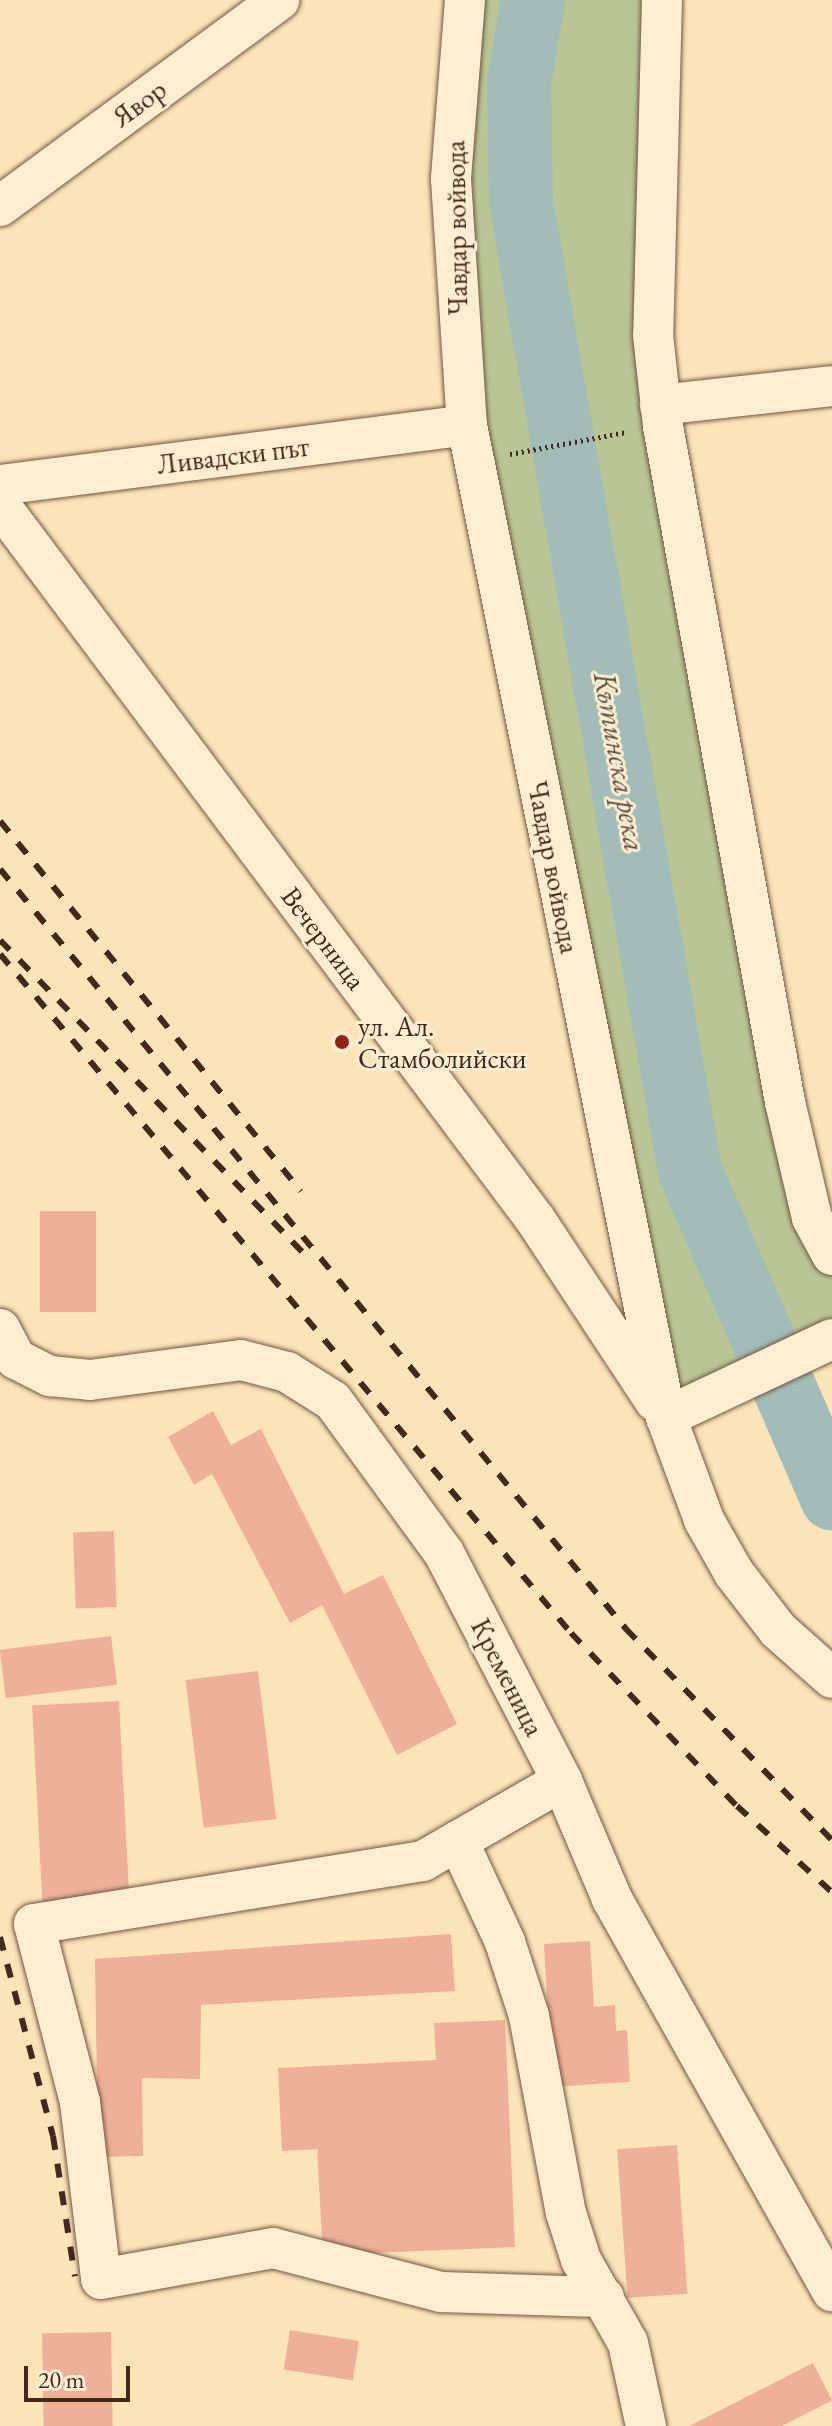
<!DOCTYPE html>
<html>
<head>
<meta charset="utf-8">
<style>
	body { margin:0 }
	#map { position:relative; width:832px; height:2426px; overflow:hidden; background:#fde3b8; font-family:"EB Garamond",serif }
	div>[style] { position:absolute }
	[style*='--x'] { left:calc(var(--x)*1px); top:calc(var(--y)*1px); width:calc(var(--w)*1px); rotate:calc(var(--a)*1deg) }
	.green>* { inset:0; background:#b9c594 }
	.river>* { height:64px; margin:-32px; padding:0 32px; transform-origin:32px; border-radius:32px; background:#a2bcb7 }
	.building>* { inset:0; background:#eeb099; transform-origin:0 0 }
	.path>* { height:5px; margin-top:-2.5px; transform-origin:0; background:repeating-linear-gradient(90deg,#42281d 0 2px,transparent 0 6px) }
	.roads { filter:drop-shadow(0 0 2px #715744) drop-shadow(0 0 2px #715744) }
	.minor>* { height:40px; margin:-20px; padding:0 20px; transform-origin:20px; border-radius:20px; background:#feedd1 }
	.rail>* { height:6px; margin-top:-3px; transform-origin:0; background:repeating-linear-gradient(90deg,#42281d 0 14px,transparent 0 28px) }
	.dots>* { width:22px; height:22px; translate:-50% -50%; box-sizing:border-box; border:4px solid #feedd1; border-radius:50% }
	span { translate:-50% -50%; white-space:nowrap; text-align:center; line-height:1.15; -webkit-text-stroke:6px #feedd1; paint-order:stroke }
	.street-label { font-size:28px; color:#42281d }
	.poi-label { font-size:28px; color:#42281d }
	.left { translate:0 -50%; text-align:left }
	.water-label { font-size:30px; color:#5a4d44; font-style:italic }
	.scale { position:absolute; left:24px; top:2366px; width:106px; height:36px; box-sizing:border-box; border:4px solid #42281d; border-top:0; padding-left:10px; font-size:24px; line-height:28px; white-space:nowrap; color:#42281d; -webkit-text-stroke:6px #feedd1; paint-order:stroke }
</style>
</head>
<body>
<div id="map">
	<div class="green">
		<div style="clip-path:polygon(465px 0,662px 0,653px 335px,832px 1255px,832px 1339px,666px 1417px,467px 425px)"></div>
	</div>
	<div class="river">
		<div style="--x:533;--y:0;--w:84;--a:99.6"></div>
		<div style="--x:519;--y:83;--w:119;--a:89"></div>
		<div style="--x:521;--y:202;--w:984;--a:80.11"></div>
		<div style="--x:690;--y:1171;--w:357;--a:66.5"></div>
	</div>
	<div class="building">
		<div style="left:40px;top:1211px;width:56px;height:101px"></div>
		<div style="clip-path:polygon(213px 1411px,231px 1445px,261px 1429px,344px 1594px,383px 1575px,457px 1724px,397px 1755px,322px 1605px,290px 1623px,212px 1474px,194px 1485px,168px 1437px)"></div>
		<div style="left:114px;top:1531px;width:76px;height:41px;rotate:88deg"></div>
		<div style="left:111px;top:1636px;width:49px;height:112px;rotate:83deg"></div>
		<div style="left:258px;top:1671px;width:149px;height:73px;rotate:83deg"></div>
		<div style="left:119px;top:1701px;width:203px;height:87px;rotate:87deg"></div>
		<div style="clip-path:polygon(451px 1934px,455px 1991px,201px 2005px,200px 2079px,142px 2078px,143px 2156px,98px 2157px,95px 1959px)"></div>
		<div style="clip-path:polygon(590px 1941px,594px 2007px,615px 2005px,616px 2031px,627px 2030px,630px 2082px,552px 2087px,544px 1944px)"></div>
		<div style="clip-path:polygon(505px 2020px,515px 2247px,323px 2255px,317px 2149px,282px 2151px,278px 2068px,436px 2060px,434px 2023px)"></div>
		<div style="left:677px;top:2145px;width:149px;height:60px;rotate:86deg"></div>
		<div style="left:290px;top:2330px;width:70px;height:40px;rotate:9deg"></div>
		<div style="left:111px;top:2332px;width:94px;height:69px;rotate:89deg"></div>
		<div style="left:813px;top:2363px;width:42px;height:147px;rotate:63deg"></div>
	</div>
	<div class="path">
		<div style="--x:510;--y:454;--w:118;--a:-10.7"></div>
	</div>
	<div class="roads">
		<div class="minor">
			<div style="--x:465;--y:0;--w:180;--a:94.5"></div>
			<div style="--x:451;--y:179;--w:247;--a:86.3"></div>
			<div style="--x:467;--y:425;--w:1012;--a:78.66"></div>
			<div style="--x:666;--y:1417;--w:110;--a:69.7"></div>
			<div style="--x:704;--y:1520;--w:61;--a:60.5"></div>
			<div style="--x:734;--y:1573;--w:72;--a:52.3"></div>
			<div style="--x:778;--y:1630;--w:72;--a:41.6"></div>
			<div style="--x:662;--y:0;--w:335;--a:91.5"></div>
			<div style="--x:653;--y:335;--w:92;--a:83.7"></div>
			<div style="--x:663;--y:426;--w:687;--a:79.77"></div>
			<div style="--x:785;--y:1102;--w:119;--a:76.9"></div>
			<div style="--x:812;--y:1218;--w:42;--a:61.6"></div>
			<div style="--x:0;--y:206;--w:347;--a:-36.4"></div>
			<div style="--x:660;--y:405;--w:173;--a:-6.3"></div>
			<div style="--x:0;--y:485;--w:471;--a:-7.3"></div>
			<div style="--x:0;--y:505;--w:892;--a:53.16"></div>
			<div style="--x:535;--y:1219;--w:218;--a:56.6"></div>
			<div style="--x:0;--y:1329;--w:34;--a:62"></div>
			<div style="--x:16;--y:1359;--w:38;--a:27"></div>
			<div style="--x:50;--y:1376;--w:40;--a:5.7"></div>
			<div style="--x:90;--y:1380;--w:152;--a:-7.5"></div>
			<div style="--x:241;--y:1360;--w:48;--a:14.6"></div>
			<div style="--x:287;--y:1372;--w:54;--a:32.2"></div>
			<div style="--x:333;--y:1401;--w:188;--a:53.9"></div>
			<div style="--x:444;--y:1553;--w:257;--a:62.6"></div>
			<div style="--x:562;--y:1781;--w:128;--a:67"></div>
			<div style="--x:612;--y:1899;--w:450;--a:60.7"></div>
			<div style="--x:666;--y:1417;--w:183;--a:-25.2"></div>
			<div style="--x:562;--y:1781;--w:160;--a:150.1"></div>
			<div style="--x:423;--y:1861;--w:394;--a:170.8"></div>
			<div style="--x:34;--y:1924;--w:184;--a:75.5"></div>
			<div style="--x:80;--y:2102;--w:178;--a:83.2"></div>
			<div style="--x:101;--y:2279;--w:175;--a:-10.2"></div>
			<div style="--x:273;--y:2248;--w:174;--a:14.7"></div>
			<div style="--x:441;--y:2292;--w:163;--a:1.8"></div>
			<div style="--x:458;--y:1841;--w:111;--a:65"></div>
			<div style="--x:505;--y:1942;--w:78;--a:72"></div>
			<div style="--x:529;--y:2016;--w:200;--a:79.4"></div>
			<div style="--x:566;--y:2213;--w:49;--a:72.3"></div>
			<div style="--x:581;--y:2260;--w:95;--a:60.5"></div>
			<div style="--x:628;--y:2343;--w:85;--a:77.8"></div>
		</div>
	</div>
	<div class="rail">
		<div style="--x:0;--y:821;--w:477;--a:50.9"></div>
		<div style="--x:0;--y:869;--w:985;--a:50.52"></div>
		<div style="--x:626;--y:1629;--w:295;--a:45.7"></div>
		<div style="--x:0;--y:940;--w:444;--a:45.9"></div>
		<div style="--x:0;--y:954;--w:887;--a:49.94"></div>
		<div style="--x:571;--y:1633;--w:240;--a:46.2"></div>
		<div style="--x:737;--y:1806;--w:128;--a:42.2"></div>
		<div style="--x:0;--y:1937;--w:206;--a:75.1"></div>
		<div style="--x:53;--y:2136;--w:142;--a:81.1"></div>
	</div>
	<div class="dots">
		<div style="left:342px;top:1042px;background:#8f2418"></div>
	</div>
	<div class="street-label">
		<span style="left:139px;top:103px;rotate:-36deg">Явор</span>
		<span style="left:456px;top:228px;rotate:-91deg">Чавдар войвода</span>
		<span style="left:233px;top:455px;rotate:-7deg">Ливадски път</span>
		<span style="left:554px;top:867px;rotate:79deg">Чавдар войвода</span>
		<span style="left:324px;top:938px;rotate:53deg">Вечерница</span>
		<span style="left:508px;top:1677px;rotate:63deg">Кременица</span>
	</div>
	<div class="poi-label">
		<span class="left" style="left:358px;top:1042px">ул. Ал.<br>Стамболийски</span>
	</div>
	<div class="water-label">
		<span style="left:619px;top:762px;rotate:80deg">Кътинска река</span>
	</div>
	<div class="scale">20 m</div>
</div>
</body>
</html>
